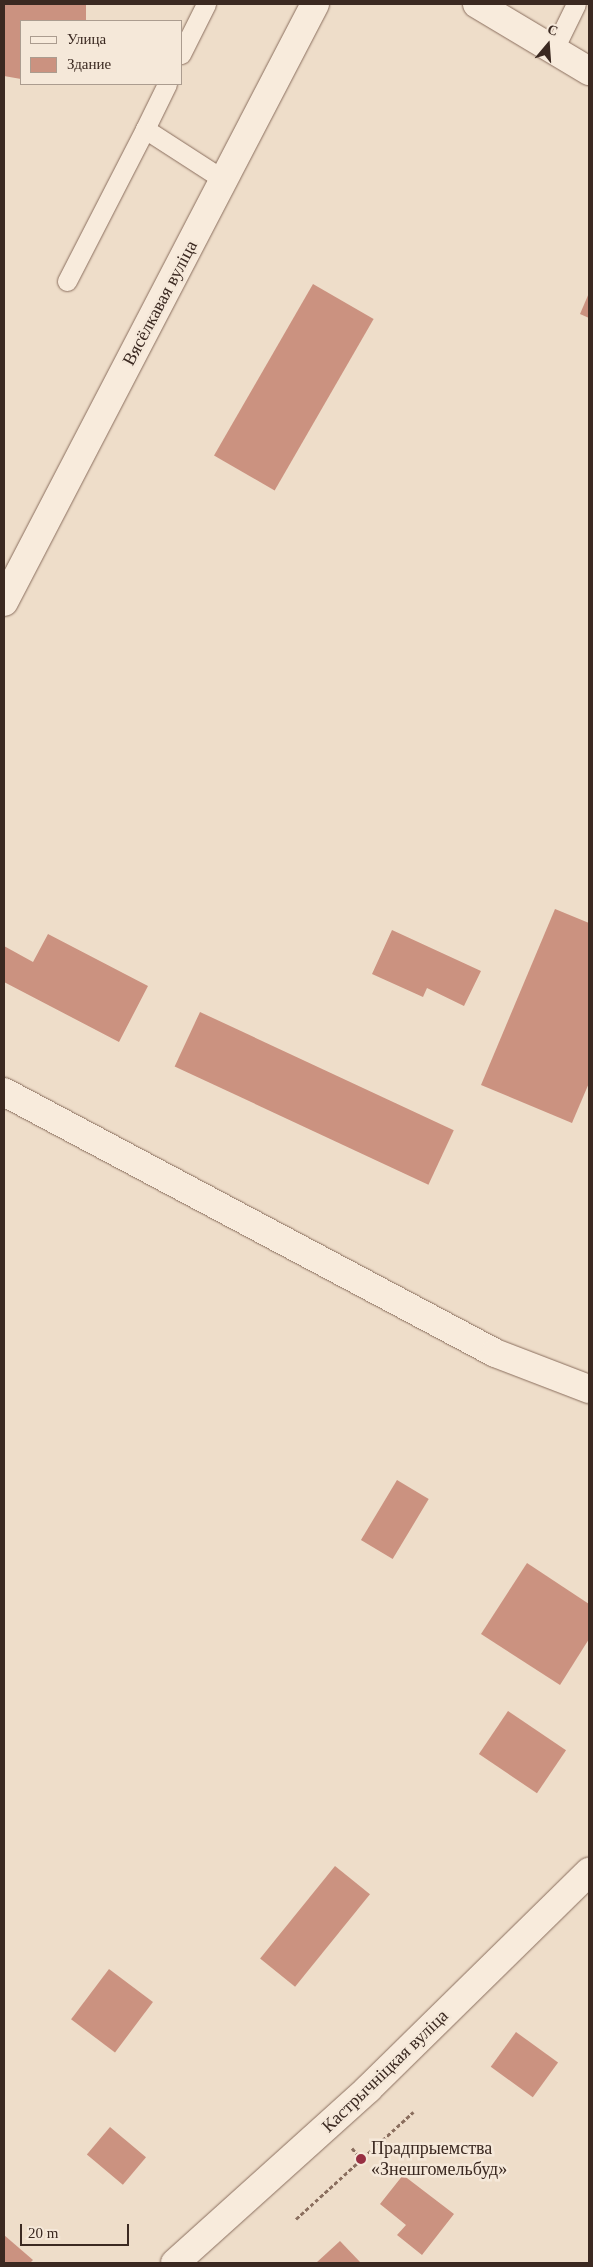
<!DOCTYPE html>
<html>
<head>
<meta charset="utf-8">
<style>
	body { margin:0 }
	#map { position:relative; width:593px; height:2267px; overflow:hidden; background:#eeddc9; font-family:"Times New Roman",serif }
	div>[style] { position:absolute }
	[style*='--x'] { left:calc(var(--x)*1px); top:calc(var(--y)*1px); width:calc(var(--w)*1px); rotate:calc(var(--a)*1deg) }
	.building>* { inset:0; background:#cb9280; transform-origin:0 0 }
	.path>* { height:3px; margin-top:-1.5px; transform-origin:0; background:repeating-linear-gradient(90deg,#8a6e5e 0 4px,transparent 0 6.5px) }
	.roads { filter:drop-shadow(0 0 1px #8a6e5e) drop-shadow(0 0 1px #8a6e5e) }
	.service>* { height:19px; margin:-9.5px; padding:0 9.5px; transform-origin:9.5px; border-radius:9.5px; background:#f8ebdc }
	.minor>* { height:28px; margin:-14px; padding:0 14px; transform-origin:14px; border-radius:14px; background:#f8ebdc }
	.tertiary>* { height:28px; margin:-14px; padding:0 14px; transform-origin:14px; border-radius:14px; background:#f8ebdc }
	.dots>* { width:14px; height:14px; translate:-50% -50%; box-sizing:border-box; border:2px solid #f5e8d9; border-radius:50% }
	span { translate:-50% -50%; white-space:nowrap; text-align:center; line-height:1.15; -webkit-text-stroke:5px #f5e8d9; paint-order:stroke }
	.street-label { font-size:18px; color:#3b2921 }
	.poi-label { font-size:18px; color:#3b2921 }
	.left { translate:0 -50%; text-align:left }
	.frame { position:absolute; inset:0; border:5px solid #3b2921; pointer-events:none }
	.legend { position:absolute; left:20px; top:20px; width:162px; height:65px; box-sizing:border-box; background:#f5e8d9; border:1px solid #ab9c8f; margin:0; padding:6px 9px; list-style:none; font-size:15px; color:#3b2921 }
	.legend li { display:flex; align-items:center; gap:10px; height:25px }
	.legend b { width:25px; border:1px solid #ab9c8f }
	.north { position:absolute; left:523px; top:20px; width:50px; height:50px; -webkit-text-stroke:4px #f5e8d9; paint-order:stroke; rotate:18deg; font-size:14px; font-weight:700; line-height:20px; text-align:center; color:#3b2921 }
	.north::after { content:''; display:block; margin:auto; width:18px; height:22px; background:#3b2921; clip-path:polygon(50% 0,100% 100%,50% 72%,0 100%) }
	.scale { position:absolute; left:20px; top:2224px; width:109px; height:22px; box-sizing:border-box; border:2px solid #3b2921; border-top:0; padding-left:6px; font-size:15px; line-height:18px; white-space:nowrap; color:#3b2921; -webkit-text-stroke:4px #f5e8d9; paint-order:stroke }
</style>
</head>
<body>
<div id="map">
	<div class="building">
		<div style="clip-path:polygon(4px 4px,86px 4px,86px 21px,21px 21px,21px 79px,4px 76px)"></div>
		<div style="left:313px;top:284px;width:70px;height:198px;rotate:30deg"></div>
		<div style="clip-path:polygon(589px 293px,589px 318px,580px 314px)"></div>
		<div style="clip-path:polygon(555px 909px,589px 923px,589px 1083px,572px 1123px,481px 1085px)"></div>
		<div style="clip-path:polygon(392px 930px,481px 971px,464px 1006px,427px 988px,423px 997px,372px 974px)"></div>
		<div style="clip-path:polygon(48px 934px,148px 986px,119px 1042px,4px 982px,4px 946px,33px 962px)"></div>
		<div style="left:200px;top:1012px;width:280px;height:60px;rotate:25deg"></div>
		<div style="left:397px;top:1480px;width:37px;height:70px;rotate:31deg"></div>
		<div style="clip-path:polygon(527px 1563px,589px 1604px,589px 1639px,560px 1685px,481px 1634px)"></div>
		<div style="left:508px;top:1711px;width:70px;height:52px;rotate:34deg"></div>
		<div style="left:335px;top:1866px;width:45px;height:119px;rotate:39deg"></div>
		<div style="left:109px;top:1969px;width:55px;height:63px;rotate:37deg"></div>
		<div style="left:516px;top:2032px;width:52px;height:43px;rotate:36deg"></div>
		<div style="left:110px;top:2127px;width:47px;height:36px;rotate:40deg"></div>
		<div style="clip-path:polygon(403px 2175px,454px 2214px,422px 2255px,397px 2235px,406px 2225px,380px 2204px)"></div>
		<div style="clip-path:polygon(4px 2235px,33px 2260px,30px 2263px,4px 2263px)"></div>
		<div style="clip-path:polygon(340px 2241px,361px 2263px,316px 2263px)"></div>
	</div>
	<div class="path">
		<div style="--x:352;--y:2148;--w:14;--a:51"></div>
		<div style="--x:296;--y:2219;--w:159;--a:-42.4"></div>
	</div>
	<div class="roads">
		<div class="service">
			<div style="--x:553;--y:51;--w:52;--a:-63.9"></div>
			<div style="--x:181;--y:54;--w:56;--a:-63.4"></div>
			<div style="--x:145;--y:129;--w:50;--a:-63.9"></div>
			<div style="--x:67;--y:281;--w:171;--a:-62.8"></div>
			<div style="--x:145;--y:129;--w:94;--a:32.8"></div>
		</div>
		<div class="minor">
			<div style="--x:477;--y:4;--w:131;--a:30.9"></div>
			<div style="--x:4;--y:602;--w:674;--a:-62.52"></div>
			<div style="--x:4;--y:1092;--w:556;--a:27.99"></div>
			<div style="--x:495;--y:1353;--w:101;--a:21"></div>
		</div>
		<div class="tertiary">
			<div style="--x:175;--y:2263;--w:260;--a:-42"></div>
			<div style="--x:368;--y:2089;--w:310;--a:-44.5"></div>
		</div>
	</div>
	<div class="dots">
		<div style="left:361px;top:2159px;background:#982f42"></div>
	</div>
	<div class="street-label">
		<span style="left:160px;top:303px;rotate:-62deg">Вясёлкавая вуліца</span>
		<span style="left:385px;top:2071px;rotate:-44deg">Кастрычніцкая вуліца</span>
	</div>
	<div class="poi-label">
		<span class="left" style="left:371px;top:2159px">Прадпрыемства<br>«Знешгомельбуд»</span>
	</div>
	<div class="frame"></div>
	<ul class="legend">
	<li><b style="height:6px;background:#f8ebdc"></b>Улица</li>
	<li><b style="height:14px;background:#cb9280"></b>Здание</li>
	</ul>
	<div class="north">С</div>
	<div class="scale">20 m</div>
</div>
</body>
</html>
